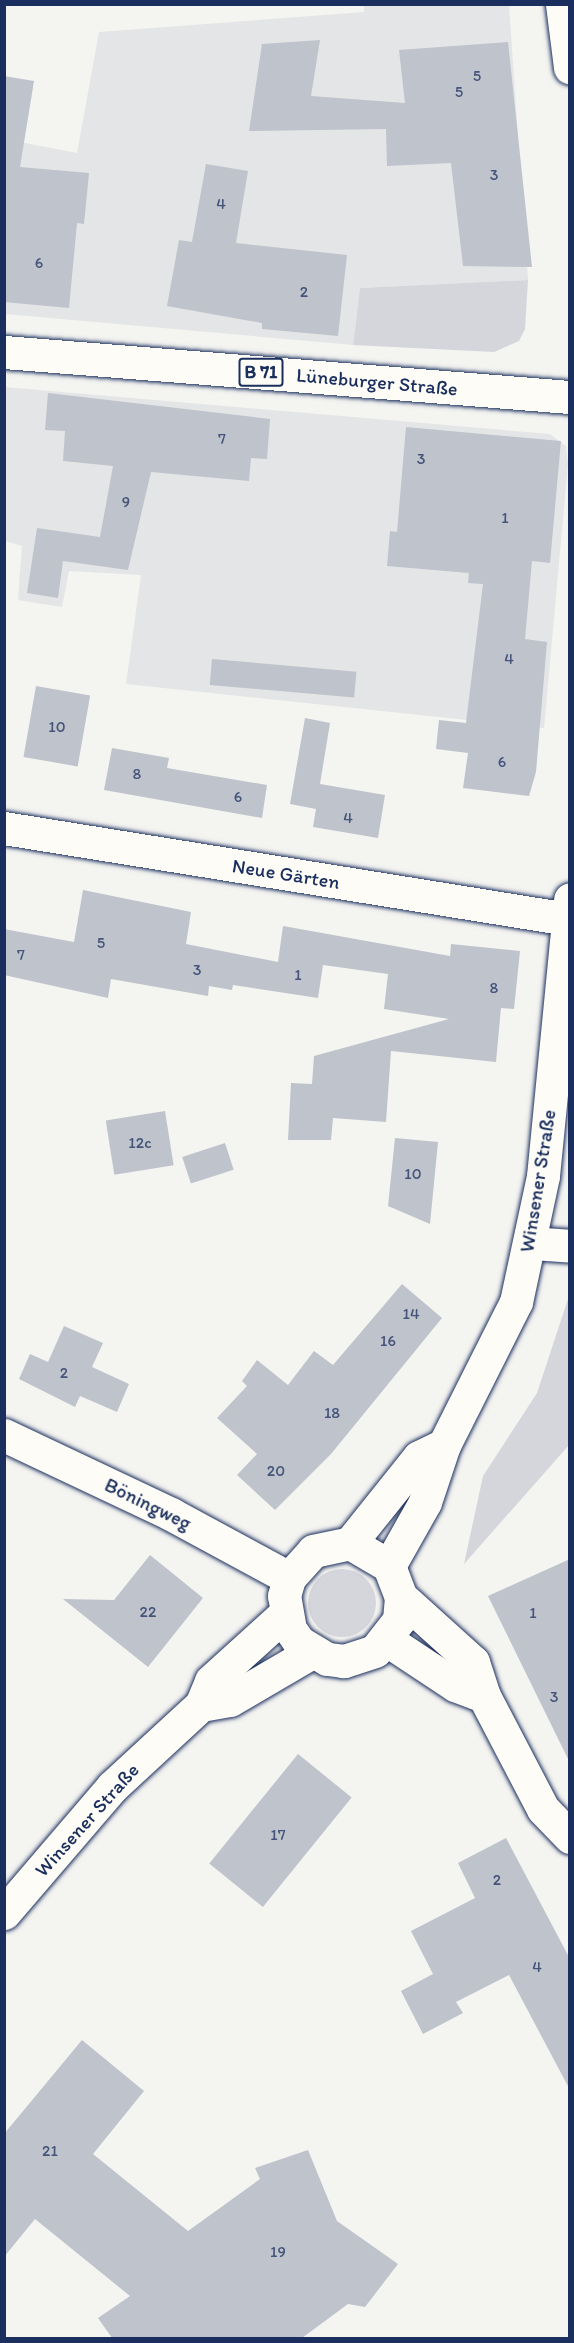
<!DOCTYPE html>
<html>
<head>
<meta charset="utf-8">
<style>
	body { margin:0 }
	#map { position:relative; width:574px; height:2343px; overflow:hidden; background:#f4f4f1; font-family:Itim,sans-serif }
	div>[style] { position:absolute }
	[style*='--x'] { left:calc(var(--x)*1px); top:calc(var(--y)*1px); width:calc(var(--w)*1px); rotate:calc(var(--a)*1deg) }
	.built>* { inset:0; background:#e4e5e6 }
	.green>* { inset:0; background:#d4d6db }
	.round { border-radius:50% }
	.building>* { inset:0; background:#bfc3cc; transform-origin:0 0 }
	.roads { filter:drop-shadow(0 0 2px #1b2f5e) drop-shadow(0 0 2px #1b2f5e) }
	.minor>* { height:33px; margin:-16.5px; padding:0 16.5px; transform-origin:16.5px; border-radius:16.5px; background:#fdfcf7 }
	.secondary>* { height:33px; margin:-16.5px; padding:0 16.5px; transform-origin:16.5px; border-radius:16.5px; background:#fdfcf7 }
	.primary>* { height:33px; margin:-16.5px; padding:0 16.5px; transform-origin:16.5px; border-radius:16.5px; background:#fdfcf7 }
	span { translate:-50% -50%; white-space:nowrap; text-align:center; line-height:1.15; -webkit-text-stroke:5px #fdfcf7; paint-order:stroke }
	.number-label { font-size:16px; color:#44547a }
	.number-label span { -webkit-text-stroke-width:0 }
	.shield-label span { padding:2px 4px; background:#fdfcf7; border:2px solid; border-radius:4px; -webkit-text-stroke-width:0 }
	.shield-label { font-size:18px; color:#1b2f5e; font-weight:700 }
	.street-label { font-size:20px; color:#1b2f5e }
	.frame { position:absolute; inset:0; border:6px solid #1b2f5e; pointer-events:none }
</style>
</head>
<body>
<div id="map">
	<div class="built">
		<div style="clip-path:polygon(364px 5px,509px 5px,528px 280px,360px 288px,353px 345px,5px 314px,4px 139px,77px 153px,99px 32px,364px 12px)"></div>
		<div style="clip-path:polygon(4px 387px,550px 434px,566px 446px,568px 464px,544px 728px,126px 684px,141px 575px,69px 571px,62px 607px,18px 600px,22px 546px,5px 541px)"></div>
	</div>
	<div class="green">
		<div style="clip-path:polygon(528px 280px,525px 329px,519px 341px,494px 352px,353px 345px,360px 288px)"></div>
		<div style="clip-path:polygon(569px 1296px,569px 1445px,464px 1564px,483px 1476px,537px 1393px)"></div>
		<div class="round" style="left:308px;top:1569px;width:68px;height:68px"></div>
	</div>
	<div class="building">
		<div style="clip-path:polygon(320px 40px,311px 96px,405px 103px,399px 50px,508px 42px,532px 267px,463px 266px,451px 163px,387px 166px,386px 129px,249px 131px,262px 44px)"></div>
		<div style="clip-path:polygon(4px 76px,34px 81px,20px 167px,89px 173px,84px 224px,77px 223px,69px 308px,4px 302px)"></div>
		<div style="clip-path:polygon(206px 164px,248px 171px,236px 243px,347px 255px,338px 336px,262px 329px,262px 323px,167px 306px,179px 240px,192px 242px)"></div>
		<div style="clip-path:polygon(48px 393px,270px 419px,267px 459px,251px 458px,249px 481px,151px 472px,128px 570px,63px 561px,58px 598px,27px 593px,37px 528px,100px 537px,113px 466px,63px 461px,65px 431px,45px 430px)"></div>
		<div style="clip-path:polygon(406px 427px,561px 441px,550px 563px,532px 561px,525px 639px,547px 642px,536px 772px,529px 796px,463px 788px,468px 753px,436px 749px,439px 720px,466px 723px,483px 584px,468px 583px,469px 573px,387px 566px,390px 531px,397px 532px)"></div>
		<div style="left:212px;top:659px;width:145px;height:26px;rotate:5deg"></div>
		<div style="left:36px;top:686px;width:55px;height:72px;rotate:10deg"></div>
		<div style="clip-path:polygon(305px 718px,330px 723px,320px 784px,385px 795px,378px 838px,313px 827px,316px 809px,290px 804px)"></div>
		<div style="clip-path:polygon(112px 748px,169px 758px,167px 768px,267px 785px,262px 818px,104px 790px)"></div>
		<div style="clip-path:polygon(83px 890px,191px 912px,186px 944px,278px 962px,283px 926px,450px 956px,451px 944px,520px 951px,514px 1009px,501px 1008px,496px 1062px,391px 1051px,386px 1122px,333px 1118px,331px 1140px,288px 1140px,291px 1083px,312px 1084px,314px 1056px,449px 1019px,384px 1009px,388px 974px,323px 965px,318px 998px,233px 985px,232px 990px,209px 986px,208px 996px,111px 979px,108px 998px,4px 975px,4px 929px,74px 942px)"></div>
		<div style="left:165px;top:1111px;width:55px;height:60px;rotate:81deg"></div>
		<div style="clip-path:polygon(395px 1138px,438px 1142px,430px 1224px,388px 1206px)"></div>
		<div style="left:225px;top:1143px;width:28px;height:45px;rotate:72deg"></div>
		<div style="clip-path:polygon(402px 1284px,442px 1318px,331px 1454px,275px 1510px,237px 1475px,257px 1454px,217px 1418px,247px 1386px,242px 1381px,257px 1360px,288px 1385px,314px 1351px,333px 1365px)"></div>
		<div style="clip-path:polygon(64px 1326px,103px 1343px,92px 1367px,129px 1384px,117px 1412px,80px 1396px,75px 1407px,19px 1379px,30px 1354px,48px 1362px)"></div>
		<div style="clip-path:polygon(150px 1555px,203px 1598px,148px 1667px,63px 1599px,114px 1600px)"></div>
		<div style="clip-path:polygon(570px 1559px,570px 1763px,488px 1596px)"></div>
		<div style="left:298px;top:1754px;width:69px;height:141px;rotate:39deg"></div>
		<div style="clip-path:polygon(506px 1838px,570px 1959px,570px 2090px,509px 1975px,456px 2002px,463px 2013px,423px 2034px,401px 1991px,433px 1974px,411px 1931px,475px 1898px,458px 1863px)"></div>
		<div style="clip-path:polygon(82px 2040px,144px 2091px,93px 2154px,188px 2231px,260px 2179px,255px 2168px,308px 2150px,337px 2221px,398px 2264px,365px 2307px,348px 2304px,302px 2338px,112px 2338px,98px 2318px,130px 2296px,35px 2219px,4px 2257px,4px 2134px)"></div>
	</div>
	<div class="roads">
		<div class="minor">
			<div style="--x:4;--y:828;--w:571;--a:9.17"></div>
			<div style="--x:531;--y:1243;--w:39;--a:4"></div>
			<div style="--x:4;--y:1435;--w:185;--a:25.3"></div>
			<div style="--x:171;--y:1514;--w:134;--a:28.5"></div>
			<div style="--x:401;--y:1597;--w:97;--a:42.1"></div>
			<div style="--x:473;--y:1662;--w:36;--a:72"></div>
			<div style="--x:484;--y:1696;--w:127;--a:62.4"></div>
			<div style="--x:543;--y:1809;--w:39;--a:46"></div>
			<div style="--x:387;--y:1640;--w:82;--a:33.5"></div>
			<div style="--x:455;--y:1685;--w:31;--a:21"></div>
		</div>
		<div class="secondary">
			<div style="--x:562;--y:4;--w:64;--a:82.8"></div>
			<div style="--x:350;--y:1543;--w:45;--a:30.5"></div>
			<div style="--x:389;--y:1566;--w:33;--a:69"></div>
			<div style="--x:401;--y:1597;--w:23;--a:95"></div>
			<div style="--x:399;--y:1620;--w:39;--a:128"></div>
			<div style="--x:375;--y:1651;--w:33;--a:162"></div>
			<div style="--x:344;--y:1661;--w:17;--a:-173"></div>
			<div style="--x:327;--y:1659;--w:33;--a:-149"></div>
			<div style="--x:299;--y:1642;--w:16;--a:-125"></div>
			<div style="--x:290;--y:1629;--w:34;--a:-100"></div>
			<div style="--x:284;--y:1596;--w:19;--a:-74"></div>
			<div style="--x:289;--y:1578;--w:36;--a:-48"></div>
			<div style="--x:313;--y:1551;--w:38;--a:-12"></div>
			<div style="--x:350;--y:1543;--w:110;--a:-51.3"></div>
			<div style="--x:419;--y:1457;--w:28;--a:-26"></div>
			<div style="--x:389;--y:1566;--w:73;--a:-60.6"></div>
			<div style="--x:425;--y:1502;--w:60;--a:-71.6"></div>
			<div style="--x:444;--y:1445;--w:160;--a:-63.3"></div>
			<div style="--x:516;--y:1302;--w:129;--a:-77.9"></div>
			<div style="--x:543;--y:1176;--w:278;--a:-84.4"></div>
			<div style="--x:201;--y:1705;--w:29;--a:-10"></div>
			<div style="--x:230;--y:1700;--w:95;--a:-30.3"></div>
			<div style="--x:4;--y:1913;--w:166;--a:-49.4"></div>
			<div style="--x:112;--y:1787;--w:121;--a:-42.7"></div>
			<div style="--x:201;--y:1705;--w:26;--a:-67"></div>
			<div style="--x:211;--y:1681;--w:100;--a:-42.2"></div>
		</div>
		<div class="primary">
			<div style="--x:4;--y:352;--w:568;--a:4.55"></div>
		</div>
	</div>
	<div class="number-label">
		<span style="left:477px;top:76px">5</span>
		<span style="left:459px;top:92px">5</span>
		<span style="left:494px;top:175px">3</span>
		<span style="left:221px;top:204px">4</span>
		<span style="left:39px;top:263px">6</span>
		<span style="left:304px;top:292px">2</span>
		<span style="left:222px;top:439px">7</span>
		<span style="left:421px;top:459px">3</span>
		<span style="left:126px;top:502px">9</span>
		<span style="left:505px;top:518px">1</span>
		<span style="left:509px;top:659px">4</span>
		<span style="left:57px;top:727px">10</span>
		<span style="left:502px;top:762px">6</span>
		<span style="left:137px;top:774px">8</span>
		<span style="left:238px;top:797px">6</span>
		<span style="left:348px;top:818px">4</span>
		<span style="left:101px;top:943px">5</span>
		<span style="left:21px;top:955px">7</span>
		<span style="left:197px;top:970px">3</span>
		<span style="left:298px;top:975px">1</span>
		<span style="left:494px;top:988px">8</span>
		<span style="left:140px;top:1143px">12c</span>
		<span style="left:413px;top:1174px">10</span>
		<span style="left:411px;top:1314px">14</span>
		<span style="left:388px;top:1341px">16</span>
		<span style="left:64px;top:1373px">2</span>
		<span style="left:332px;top:1413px">18</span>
		<span style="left:276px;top:1471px">20</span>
		<span style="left:148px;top:1612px">22</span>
		<span style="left:533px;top:1613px">1</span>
		<span style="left:554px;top:1697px">3</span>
		<span style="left:278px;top:1835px">17</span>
		<span style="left:497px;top:1880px">2</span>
		<span style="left:537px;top:1967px">4</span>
		<span style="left:50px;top:2151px">21</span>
		<span style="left:278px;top:2252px">19</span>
	</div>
	<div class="shield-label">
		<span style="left:261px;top:372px">B 71</span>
	</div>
	<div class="street-label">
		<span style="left:377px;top:382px;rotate:5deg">Lüneburger Straße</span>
		<span style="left:286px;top:874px;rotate:9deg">Neue Gärten</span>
		<span style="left:538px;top:1181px;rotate:-81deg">Winsener Straße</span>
		<span style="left:148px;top:1504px;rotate:26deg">Böningweg</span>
		<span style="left:87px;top:1820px;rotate:-48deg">Winsener Straße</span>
	</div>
	<div class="frame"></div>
</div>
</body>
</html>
